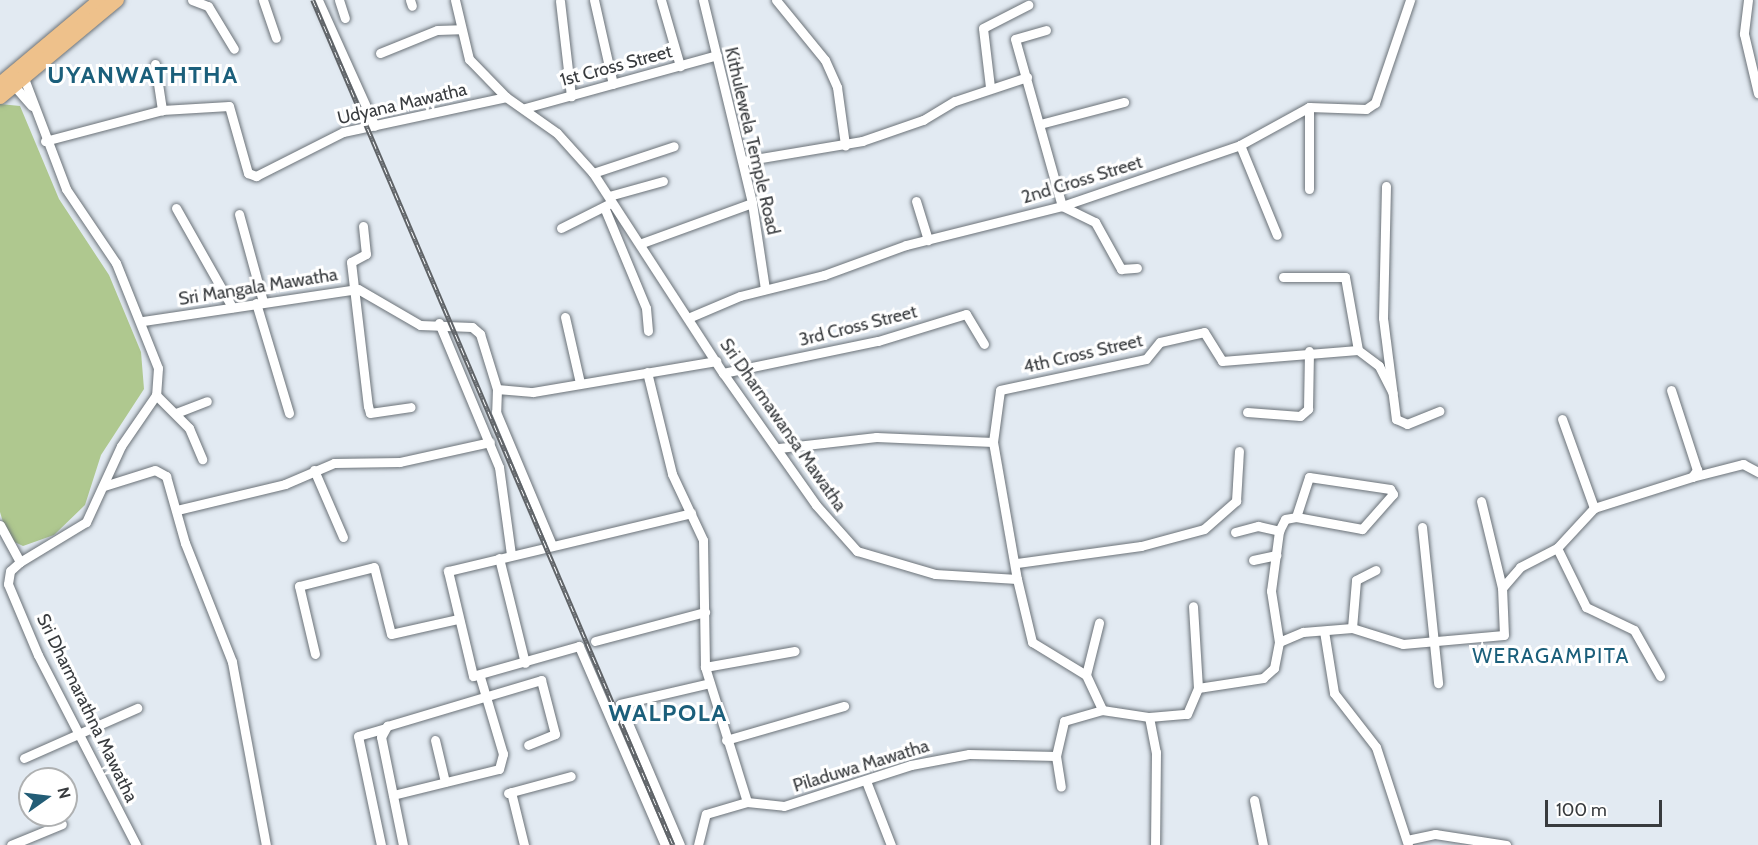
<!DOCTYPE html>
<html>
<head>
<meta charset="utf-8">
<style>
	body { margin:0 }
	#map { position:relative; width:1758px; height:845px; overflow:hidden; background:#e2eaf2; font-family:Cabin,sans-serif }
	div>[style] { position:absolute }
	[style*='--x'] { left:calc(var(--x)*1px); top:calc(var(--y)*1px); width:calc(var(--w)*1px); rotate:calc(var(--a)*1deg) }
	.green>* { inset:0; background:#afc88f }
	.roads { filter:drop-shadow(0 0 2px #6b7278) drop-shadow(0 0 2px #6b7278) }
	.street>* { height:9px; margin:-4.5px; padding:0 4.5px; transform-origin:4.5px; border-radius:4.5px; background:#fff }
	.primary>* { height:14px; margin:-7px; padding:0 7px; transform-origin:7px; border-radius:7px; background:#eec18b }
	.rail>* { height:4.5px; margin-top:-2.25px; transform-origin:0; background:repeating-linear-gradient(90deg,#fff 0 7px,#5f6367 0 14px); box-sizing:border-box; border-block:2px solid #5f6367 }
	span { translate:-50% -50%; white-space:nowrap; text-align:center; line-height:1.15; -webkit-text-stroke:6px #fff; paint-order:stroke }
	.street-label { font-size:18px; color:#383b3e }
	.quarter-label { font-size:21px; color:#1b5f7b; letter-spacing:1.5px }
	.district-label { font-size:24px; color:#1b5f7b; font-weight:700; letter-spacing:1.5px }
	.north { position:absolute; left:18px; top:767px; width:60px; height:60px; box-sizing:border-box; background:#fff; border:2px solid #afb1b2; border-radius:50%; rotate:76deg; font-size:16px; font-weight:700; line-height:24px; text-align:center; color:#383b3e }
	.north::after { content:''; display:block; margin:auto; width:21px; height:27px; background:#235d76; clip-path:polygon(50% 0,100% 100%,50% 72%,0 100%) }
	.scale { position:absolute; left:1545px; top:800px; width:117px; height:27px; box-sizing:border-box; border:3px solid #383b3e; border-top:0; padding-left:8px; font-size:18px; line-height:21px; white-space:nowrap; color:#383b3e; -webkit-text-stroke:4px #fff; paint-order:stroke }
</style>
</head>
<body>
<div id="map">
	<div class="green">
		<div style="clip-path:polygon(0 104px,20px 106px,59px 199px,109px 275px,141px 352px,144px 389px,101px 455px,85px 505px,54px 535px,23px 546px,8px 539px,0 512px)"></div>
	</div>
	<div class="roads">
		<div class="street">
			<div style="--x:192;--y:0;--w:17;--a:21"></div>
			<div style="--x:208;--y:6;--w:50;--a:58.8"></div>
			<div style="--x:263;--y:0;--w:40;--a:71.1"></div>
			<div style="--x:318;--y:0;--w:138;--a:65.7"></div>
			<div style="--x:339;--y:0;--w:19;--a:72"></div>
			<div style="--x:410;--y:0;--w:6;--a:72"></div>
			<div style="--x:455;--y:0;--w:61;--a:76.7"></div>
			<div style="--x:469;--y:59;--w:53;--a:45.8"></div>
			<div style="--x:506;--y:97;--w:62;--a:35.2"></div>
			<div style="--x:557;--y:133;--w:54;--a:48"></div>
			<div style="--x:593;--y:173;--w:239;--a:57"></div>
			<div style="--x:723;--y:373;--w:161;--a:54.8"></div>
			<div style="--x:816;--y:505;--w:62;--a:48.3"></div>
			<div style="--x:857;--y:551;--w:81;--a:16.4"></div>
			<div style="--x:935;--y:574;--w:82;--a:3.5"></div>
			<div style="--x:1017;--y:579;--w:65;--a:76.6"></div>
			<div style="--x:1032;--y:642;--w:63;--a:31.4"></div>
			<div style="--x:1086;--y:675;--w:38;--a:65"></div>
			<div style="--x:1102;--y:710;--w:48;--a:8.5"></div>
			<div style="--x:1149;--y:717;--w:36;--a:79"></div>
			<div style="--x:1156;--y:752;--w:93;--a:90.6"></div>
			<div style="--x:594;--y:0;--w:86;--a:77.3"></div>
			<div style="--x:661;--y:0;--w:69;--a:73.9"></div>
			<div style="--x:703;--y:0;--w:209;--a:76.4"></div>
			<div style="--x:752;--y:203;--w:87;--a:81.4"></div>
			<div style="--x:776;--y:0;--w:77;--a:50.8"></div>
			<div style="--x:825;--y:60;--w:30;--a:66"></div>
			<div style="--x:837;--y:87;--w:59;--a:82.1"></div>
			<div style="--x:1748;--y:0;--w:34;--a:97"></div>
			<div style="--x:1744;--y:34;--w:61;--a:76.7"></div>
			<div style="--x:560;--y:1;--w:96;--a:83.4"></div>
			<div style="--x:1046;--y:30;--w:32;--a:164"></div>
			<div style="--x:1015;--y:39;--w:173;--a:74.3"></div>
			<div style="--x:1062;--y:206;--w:37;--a:26"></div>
			<div style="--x:1095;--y:222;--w:54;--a:61"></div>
			<div style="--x:1121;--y:269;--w:16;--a:-4"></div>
			<div style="--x:380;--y:53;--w:61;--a:-22"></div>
			<div style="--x:437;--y:30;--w:23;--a:-2"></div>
			<div style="--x:155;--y:64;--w:47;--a:81.3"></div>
			<div style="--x:22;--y:73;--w:124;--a:69.2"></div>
			<div style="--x:66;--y:189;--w:89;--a:56"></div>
			<div style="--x:116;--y:263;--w:113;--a:68.2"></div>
			<div style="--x:158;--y:368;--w:27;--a:94"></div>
			<div style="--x:156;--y:395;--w:62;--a:124.5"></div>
			<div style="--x:121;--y:446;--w:84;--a:114.7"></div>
			<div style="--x:86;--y:522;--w:77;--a:148.8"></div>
			<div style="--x:20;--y:562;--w:13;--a:138"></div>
			<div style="--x:10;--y:571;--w:13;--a:99"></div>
			<div style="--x:8;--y:584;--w:77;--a:67.1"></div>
			<div style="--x:38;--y:655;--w:214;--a:62.7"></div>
			<div style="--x:10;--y:81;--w:33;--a:49"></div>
			<div style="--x:990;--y:87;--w:59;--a:-96.8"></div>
			<div style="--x:983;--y:28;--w:51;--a:-27.1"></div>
			<div style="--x:525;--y:108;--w:199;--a:-15.4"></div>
			<div style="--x:1040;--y:124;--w:87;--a:-14.7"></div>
			<div style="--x:45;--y:141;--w:121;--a:-14.8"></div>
			<div style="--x:162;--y:110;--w:67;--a:-3.4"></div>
			<div style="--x:229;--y:106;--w:70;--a:74.2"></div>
			<div style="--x:248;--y:173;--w:9;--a:21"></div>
			<div style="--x:256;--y:176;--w:97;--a:-26.8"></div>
			<div style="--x:343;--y:132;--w:167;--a:-12.1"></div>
			<div style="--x:1240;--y:145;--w:97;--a:67.7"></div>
			<div style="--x:743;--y:161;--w:121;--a:-9.5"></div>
			<div style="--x:862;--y:141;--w:65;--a:-19"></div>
			<div style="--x:923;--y:120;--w:37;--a:-31"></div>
			<div style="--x:955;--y:101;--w:76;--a:-18.4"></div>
			<div style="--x:593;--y:173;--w:85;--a:-18.4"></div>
			<div style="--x:1386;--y:186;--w:132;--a:91.3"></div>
			<div style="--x:1383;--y:318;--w:102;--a:82.7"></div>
			<div style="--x:1396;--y:419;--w:12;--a:24"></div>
			<div style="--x:1407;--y:424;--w:35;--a:-22"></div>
			<div style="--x:1309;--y:189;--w:82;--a:-90"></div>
			<div style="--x:609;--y:196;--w:56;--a:-15.5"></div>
			<div style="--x:916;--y:201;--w:41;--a:72.9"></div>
			<div style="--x:604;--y:207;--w:109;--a:67.4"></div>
			<div style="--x:646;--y:308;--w:23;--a:85"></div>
			<div style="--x:176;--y:208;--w:114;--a:60.5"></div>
			<div style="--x:239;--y:214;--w:91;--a:74.7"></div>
			<div style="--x:363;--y:226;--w:28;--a:84"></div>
			<div style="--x:366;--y:254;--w:17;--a:152"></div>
			<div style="--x:351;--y:262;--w:145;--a:83.3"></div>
			<div style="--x:368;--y:406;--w:7;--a:74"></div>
			<div style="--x:370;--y:413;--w:41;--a:-8.3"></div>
			<div style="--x:561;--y:228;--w:54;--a:-26.6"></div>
			<div style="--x:642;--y:243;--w:117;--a:-20"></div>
			<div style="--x:1283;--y:277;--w:62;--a:0"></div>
			<div style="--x:1345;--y:277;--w:74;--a:79.9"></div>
			<div style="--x:256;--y:303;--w:115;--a:73.3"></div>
			<div style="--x:565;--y:317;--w:68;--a:77.2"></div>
			<div style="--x:688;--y:318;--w:56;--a:-22.9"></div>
			<div style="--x:740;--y:296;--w:87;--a:-14"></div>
			<div style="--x:824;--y:275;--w:87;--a:-20.1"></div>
			<div style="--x:906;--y:245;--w:161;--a:-14"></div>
			<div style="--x:1062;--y:206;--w:188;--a:-18.9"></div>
			<div style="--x:1240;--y:145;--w:79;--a:-28.8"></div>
			<div style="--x:1309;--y:107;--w:57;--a:2"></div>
			<div style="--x:1366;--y:109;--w:11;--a:-34"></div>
			<div style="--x:1375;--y:103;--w:109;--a:-71.2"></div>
			<div style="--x:143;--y:321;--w:217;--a:-8.5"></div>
			<div style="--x:358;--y:289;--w:72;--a:30.1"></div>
			<div style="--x:420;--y:325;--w:52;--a:2.2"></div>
			<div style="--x:472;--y:327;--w:11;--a:41"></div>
			<div style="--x:480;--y:334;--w:58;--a:72.8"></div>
			<div style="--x:497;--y:389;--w:36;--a:5"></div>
			<div style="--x:533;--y:392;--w:186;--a:-9.6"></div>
			<div style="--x:439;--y:323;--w:156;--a:67.4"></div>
			<div style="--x:499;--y:467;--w:89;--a:82.2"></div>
			<div style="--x:647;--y:372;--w:105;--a:76.2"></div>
			<div style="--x:672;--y:474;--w:73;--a:64.8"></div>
			<div style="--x:703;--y:540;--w:127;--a:89.1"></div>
			<div style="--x:705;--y:667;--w:141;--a:72.7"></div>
			<div style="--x:723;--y:373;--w:158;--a:-11.7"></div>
			<div style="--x:878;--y:341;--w:92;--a:-17.1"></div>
			<div style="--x:966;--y:314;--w:35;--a:59"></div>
			<div style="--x:497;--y:389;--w:23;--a:92"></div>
			<div style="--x:496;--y:412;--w:144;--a:67.2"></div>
			<div style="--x:156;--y:395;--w:47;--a:45"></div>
			<div style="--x:189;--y:428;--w:34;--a:67"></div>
			<div style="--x:1247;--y:412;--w:53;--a:4.3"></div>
			<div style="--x:1300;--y:416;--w:11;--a:-41"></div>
			<div style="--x:1308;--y:409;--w:58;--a:-89"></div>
			<div style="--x:176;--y:413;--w:33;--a:-21"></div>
			<div style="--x:1562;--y:419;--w:95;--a:70.2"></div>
			<div style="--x:993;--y:442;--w:139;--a:80.1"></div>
			<div style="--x:779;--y:448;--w:98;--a:-6.5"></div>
			<div style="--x:876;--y:437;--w:117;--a:2.4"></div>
			<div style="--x:993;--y:442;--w:52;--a:-82.3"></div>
			<div style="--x:1000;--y:390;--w:149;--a:-12"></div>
			<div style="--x:1146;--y:359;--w:22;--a:-51"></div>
			<div style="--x:1160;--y:342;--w:45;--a:-12.8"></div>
			<div style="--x:1204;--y:332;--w:34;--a:58"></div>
			<div style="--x:1222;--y:361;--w:136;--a:-4.6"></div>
			<div style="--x:1358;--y:350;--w:26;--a:37"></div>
			<div style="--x:1379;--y:366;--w:30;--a:63"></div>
			<div style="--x:314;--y:470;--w:73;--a:66.6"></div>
			<div style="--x:1692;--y:477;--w:53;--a:-14.3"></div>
			<div style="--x:1743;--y:464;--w:17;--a:28"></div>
			<div style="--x:104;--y:486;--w:53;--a:-17.4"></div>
			<div style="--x:155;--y:470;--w:13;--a:29"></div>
			<div style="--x:166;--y:476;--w:70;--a:74.2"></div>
			<div style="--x:185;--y:543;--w:128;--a:68.4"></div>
			<div style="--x:232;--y:662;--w:186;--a:79.5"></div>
			<div style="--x:1481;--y:501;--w:89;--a:76.4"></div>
			<div style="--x:177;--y:510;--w:111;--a:-13.5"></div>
			<div style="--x:285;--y:484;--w:53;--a:-23.2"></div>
			<div style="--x:334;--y:463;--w:66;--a:-0.9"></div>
			<div style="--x:400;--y:462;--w:92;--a:-12.5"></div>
			<div style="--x:0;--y:525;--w:42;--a:61.6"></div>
			<div style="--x:1422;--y:527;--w:157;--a:84.1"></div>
			<div style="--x:1235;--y:532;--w:24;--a:-15"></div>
			<div style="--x:1258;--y:526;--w:22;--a:13"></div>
			<div style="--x:1557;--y:548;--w:66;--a:63.8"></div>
			<div style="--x:1586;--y:607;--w:53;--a:25.6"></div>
			<div style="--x:1634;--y:630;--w:53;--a:60.5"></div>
			<div style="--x:499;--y:558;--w:108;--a:76.1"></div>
			<div style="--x:1253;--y:560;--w:24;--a:-12"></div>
			<div style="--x:1017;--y:563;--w:125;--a:-7.8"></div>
			<div style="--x:1141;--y:546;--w:65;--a:-15.1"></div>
			<div style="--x:1204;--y:529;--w:43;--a:-41.2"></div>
			<div style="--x:1236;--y:501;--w:50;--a:-86.6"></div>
			<div style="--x:1352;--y:628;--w:48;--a:-85.2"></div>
			<div style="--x:1356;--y:580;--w:22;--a:-27"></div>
			<div style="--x:1324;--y:631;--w:63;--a:80.8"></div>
			<div style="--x:1334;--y:693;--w:68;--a:52.1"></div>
			<div style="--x:1376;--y:747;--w:103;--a:71.9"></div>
			<div style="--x:595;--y:641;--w:114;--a:-14.8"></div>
			<div style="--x:1279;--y:642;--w:52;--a:-98.9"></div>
			<div style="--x:1271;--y:591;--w:61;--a:-82.4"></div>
			<div style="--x:1279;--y:531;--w:13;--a:-63"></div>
			<div style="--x:1285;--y:519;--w:11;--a:-10"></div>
			<div style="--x:1296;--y:517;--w:42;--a:-72"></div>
			<div style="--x:1309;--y:477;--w:82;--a:8.4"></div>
			<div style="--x:1390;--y:489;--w:6;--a:59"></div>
			<div style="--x:1393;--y:494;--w:47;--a:131.5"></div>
			<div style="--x:1362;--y:529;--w:67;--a:-169.7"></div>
			<div style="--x:315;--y:654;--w:70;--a:-103.2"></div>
			<div style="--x:299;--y:586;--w:77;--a:-14.2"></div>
			<div style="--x:374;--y:567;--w:69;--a:75.8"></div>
			<div style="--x:391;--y:634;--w:69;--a:-12.6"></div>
			<div style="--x:705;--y:667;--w:91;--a:-10.1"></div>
			<div style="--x:1086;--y:675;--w:54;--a:-76"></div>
			<div style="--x:1198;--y:688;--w:66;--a:-8.7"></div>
			<div style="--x:1263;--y:678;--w:15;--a:-42"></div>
			<div style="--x:1274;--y:668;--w:26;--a:-79"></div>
			<div style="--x:1279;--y:642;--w:26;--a:-23"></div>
			<div style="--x:1303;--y:632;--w:49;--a:-4.7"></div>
			<div style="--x:1352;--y:628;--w:53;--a:17.4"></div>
			<div style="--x:1403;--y:644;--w:101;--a:-5.1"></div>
			<div style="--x:1504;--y:635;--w:47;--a:-92.4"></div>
			<div style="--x:1502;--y:588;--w:28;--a:-49"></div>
			<div style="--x:1520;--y:567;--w:42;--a:-27.2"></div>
			<div style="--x:1557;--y:548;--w:54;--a:-47.2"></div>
			<div style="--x:1594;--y:508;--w:103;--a:-17.6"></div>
			<div style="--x:1692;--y:477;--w:9;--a:-54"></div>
			<div style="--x:1697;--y:470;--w:84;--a:-108"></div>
			<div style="--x:1149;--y:717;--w:38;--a:-5"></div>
			<div style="--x:1187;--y:714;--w:28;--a:-67"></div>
			<div style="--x:1198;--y:688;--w:82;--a:-93.5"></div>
			<div style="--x:435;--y:740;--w:43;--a:76.6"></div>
			<div style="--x:726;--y:740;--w:123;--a:-16.1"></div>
			<div style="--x:1056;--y:756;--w:31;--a:81"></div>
			<div style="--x:24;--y:758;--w:124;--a:-23.9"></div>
			<div style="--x:866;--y:781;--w:69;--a:68.7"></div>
			<div style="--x:511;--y:792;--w:55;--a:76.2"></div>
			<div style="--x:508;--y:793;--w:65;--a:-15.1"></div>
			<div style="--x:393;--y:795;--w:109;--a:-13.8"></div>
			<div style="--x:499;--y:769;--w:16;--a:-75"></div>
			<div style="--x:503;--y:754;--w:80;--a:-106.6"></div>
			<div style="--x:1254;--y:800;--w:46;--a:78.7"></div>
			<div style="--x:1407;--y:840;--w:29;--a:-12"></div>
			<div style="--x:1435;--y:834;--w:72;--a:8.8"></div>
			<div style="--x:11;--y:845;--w:55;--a:-22.4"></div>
			<div style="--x:381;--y:845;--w:111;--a:-101.9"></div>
			<div style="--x:358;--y:736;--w:26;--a:-16"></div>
			<div style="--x:403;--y:845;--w:110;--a:-101.5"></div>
			<div style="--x:381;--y:737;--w:13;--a:-61"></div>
			<div style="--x:387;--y:726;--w:161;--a:-16.6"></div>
			<div style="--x:541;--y:680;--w:56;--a:75.5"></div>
			<div style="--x:555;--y:734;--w:29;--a:158"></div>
			<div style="--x:665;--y:845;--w:217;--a:-113.4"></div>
			<div style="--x:579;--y:646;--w:110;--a:164.2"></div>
			<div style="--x:473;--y:676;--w:108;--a:-103.4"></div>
			<div style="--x:448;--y:571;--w:250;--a:-13.4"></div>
			<div style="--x:680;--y:845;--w:153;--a:-113.1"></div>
			<div style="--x:620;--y:704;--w:92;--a:-13.1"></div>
			<div style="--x:698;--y:845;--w:32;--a:-76"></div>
			<div style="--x:706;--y:814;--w:43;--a:-16.3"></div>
			<div style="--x:747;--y:802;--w:37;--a:6"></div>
			<div style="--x:784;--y:806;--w:133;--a:-17.9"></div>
			<div style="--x:911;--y:765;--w:59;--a:-10.7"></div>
			<div style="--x:969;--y:754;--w:87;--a:1.3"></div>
			<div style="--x:1056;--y:756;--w:36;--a:-77"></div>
			<div style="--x:1064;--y:721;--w:40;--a:-16"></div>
		</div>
		<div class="primary">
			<div style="--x:0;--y:84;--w:131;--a:-40"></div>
			<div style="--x:0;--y:97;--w:152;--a:-39.7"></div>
		</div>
	</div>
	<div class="rail">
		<div style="--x:313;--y:0;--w:918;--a:66.92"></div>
	</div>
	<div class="street-label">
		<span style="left:616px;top:66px;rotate:-15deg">1st Cross Street</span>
		<span style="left:402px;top:104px;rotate:-13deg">Udyana Mawatha</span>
		<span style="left:752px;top:141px;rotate:77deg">Kithulewela Temple Road</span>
		<span style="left:1082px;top:180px;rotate:-17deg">2nd Cross Street</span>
		<span style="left:258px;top:287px;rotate:-9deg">Sri Mangala Mawatha</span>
		<span style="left:858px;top:326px;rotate:-14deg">3rd Cross Street</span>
		<span style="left:1083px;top:354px;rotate:-13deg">4th Cross Street</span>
		<span style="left:783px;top:425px;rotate:55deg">Sri Dharmawansa Mawatha</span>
		<span style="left:87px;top:708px;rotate:64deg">Sri Dharmarathna Mawatha</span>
		<span style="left:861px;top:766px;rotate:-17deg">Piladuwa Mawatha</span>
	</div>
	<div class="quarter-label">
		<span style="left:1551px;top:656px">WERAGAMPITA</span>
	</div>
	<div class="district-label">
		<span style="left:143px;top:75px">UYANWATHTHA</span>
		<span style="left:668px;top:713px">WALPOLA</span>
	</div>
	<div class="north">N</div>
	<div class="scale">100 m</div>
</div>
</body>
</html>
